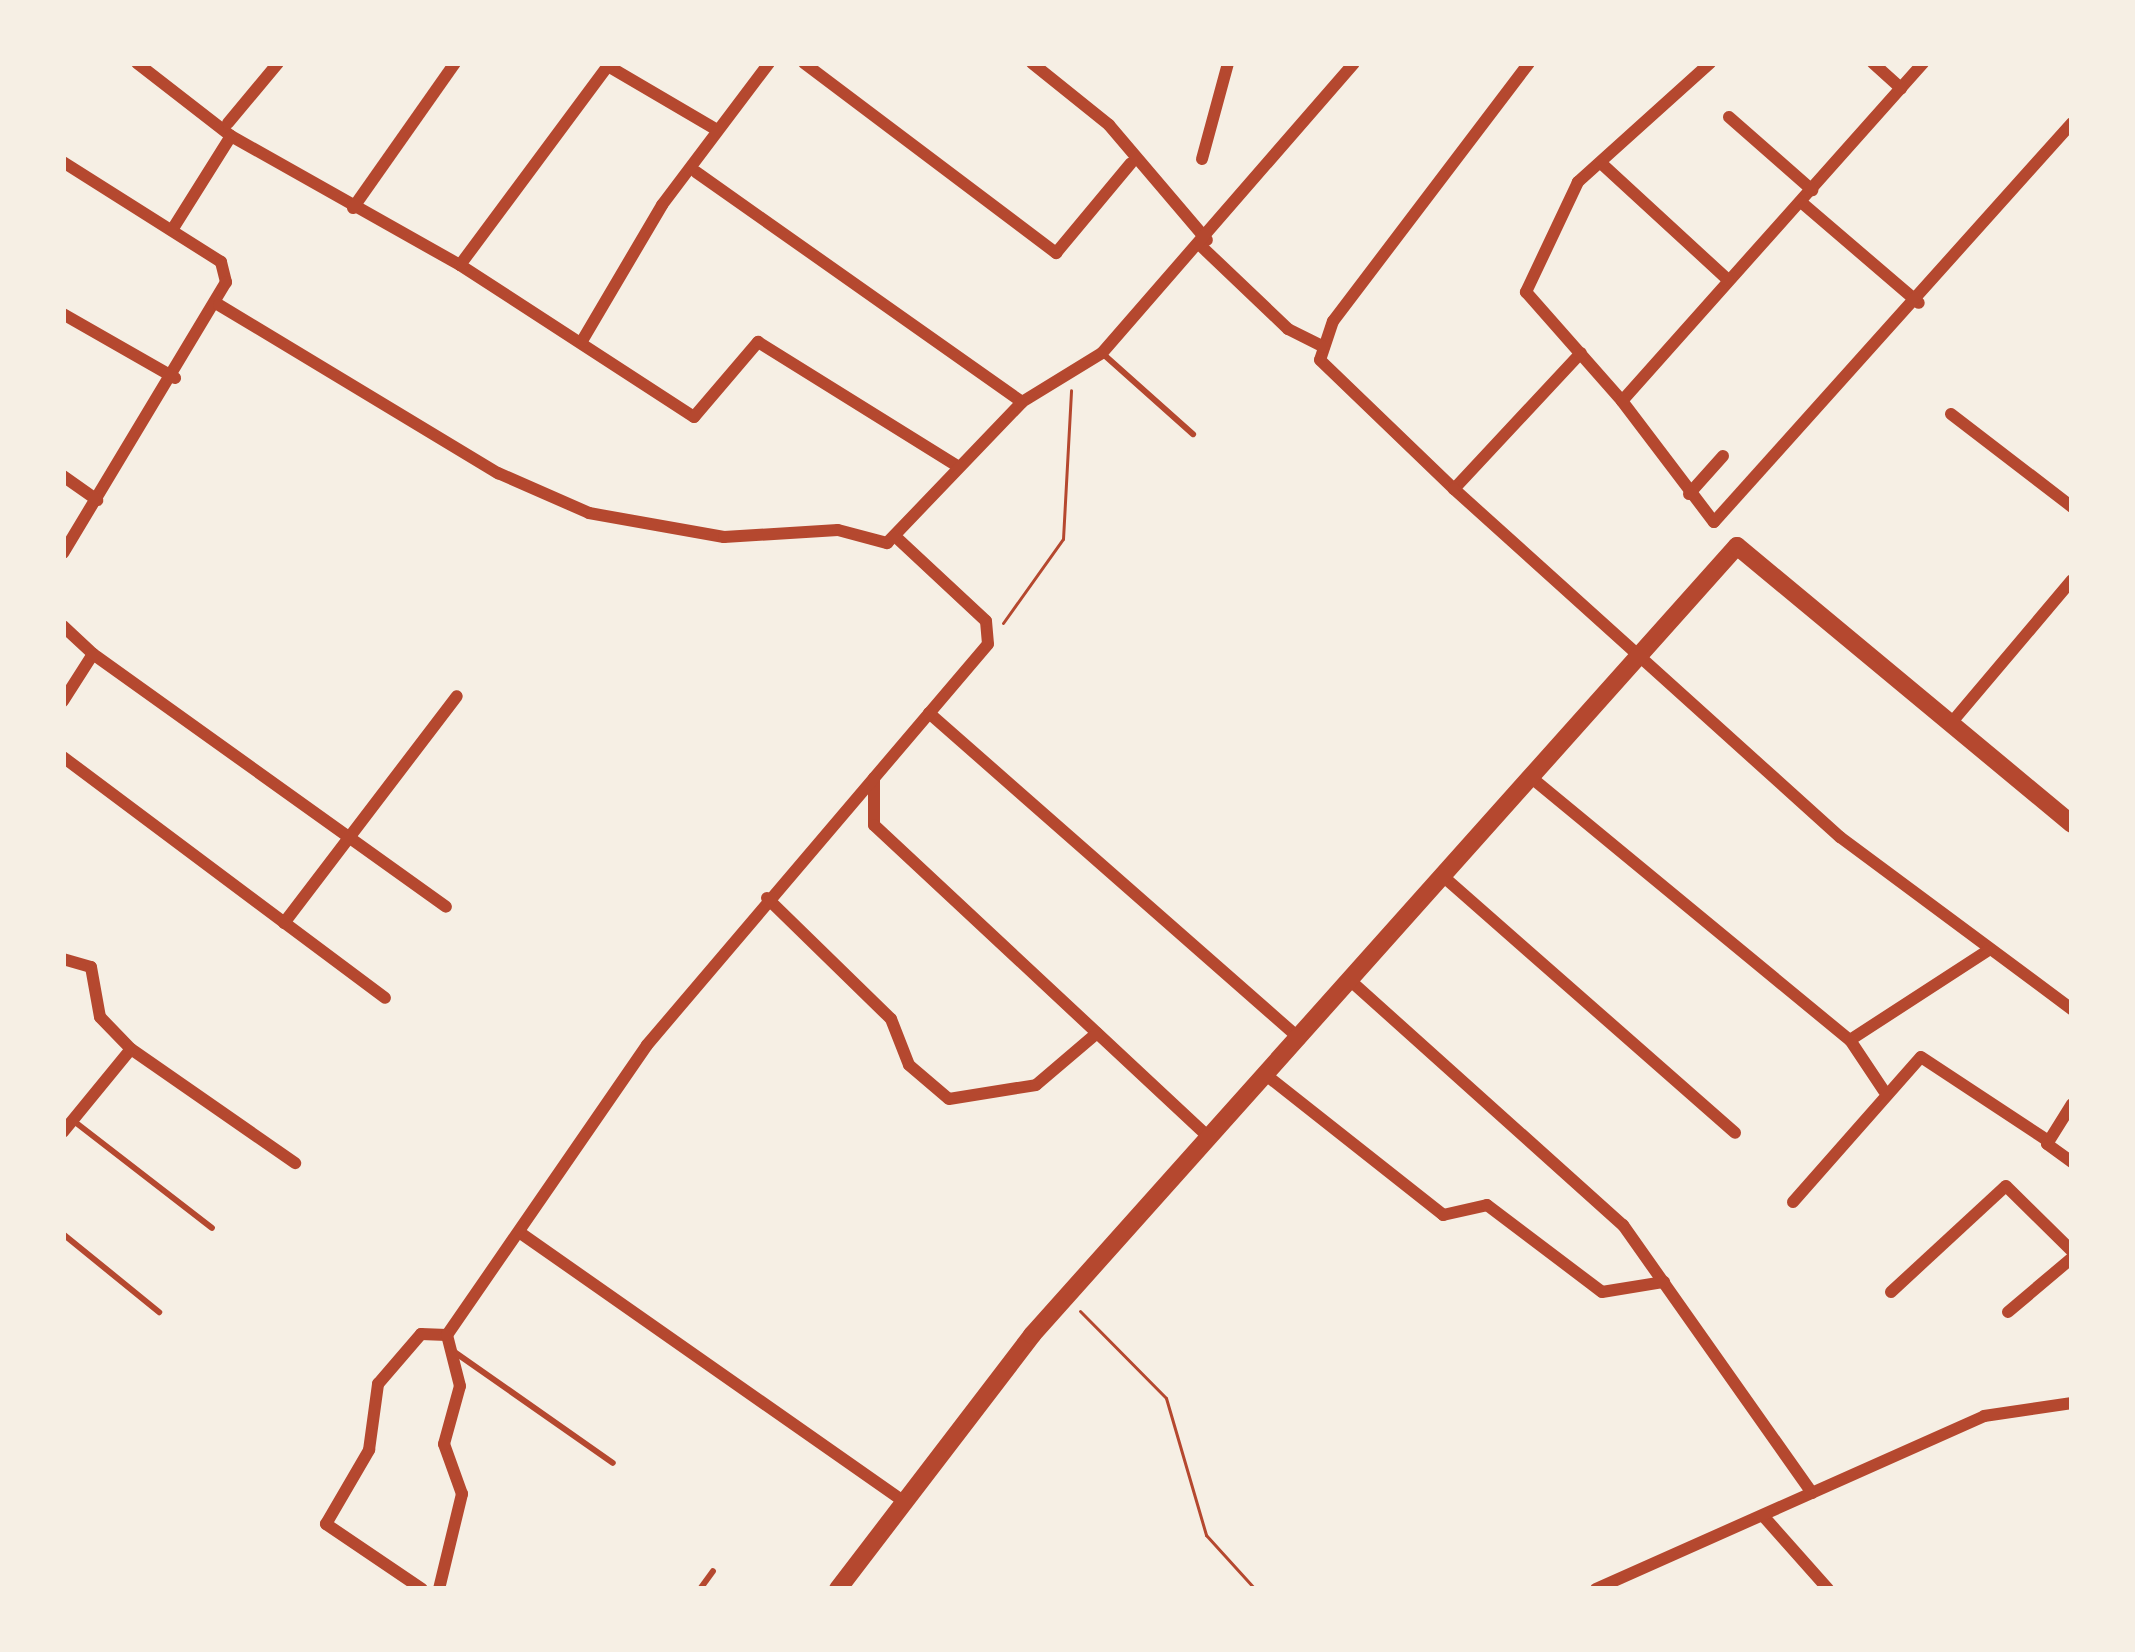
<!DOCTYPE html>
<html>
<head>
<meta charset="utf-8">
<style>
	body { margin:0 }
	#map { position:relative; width:2135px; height:1652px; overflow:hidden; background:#f6efe4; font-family:"Times New Roman",serif }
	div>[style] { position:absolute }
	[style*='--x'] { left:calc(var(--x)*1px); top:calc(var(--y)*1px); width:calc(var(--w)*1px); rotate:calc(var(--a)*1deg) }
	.path>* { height:3px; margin:-1.5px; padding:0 1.5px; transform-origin:1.5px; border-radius:1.5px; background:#b5482f }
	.service>* { height:6px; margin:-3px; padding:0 3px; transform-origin:3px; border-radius:3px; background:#b5482f }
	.minor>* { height:12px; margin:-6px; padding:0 6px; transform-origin:6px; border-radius:6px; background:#b5482f }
	.secondary>* { height:18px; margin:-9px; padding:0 9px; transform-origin:9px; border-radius:9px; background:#b5482f }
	span { translate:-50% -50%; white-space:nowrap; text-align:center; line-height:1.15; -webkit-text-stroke:12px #f6efe4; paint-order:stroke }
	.frame { position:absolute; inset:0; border:66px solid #f6efe4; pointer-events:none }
</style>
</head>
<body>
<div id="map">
	<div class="path">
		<div style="--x:1003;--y:623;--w:103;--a:-54.5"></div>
		<div style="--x:1063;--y:539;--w:149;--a:-86.9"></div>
		<div style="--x:1080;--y:1311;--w:122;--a:45.3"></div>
		<div style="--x:1166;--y:1398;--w:143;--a:73.7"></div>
		<div style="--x:1206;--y:1535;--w:73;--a:47.8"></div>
	</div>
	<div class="service">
		<div style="--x:1102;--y:353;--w:122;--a:41.7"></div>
		<div style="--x:75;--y:1122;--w:173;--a:37.7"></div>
		<div style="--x:63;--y:1234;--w:124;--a:39.1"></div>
		<div style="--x:453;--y:1351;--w:195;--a:35"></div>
		<div style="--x:700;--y:1589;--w:22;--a:-54"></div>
	</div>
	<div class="minor">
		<div style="--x:137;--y:63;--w:119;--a:37.8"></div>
		<div style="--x:231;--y:136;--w:263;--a:29.4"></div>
		<div style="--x:460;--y:265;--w:279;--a:33"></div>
		<div style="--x:694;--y:417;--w:99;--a:-49.5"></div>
		<div style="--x:758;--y:342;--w:234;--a:31.9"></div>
		<div style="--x:804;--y:63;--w:316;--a:37"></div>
		<div style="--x:1056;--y:253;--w:117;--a:-50.2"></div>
		<div style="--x:1032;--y:63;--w:99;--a:38.8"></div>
		<div style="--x:1109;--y:125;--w:151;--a:49.6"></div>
		<div style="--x:1529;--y:63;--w:324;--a:127.2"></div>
		<div style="--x:1333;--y:321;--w:41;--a:108.4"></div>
		<div style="--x:1320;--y:360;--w:186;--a:43.9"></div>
		<div style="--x:1454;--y:489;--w:186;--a:-47"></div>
		<div style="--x:1710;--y:63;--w:178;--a:138"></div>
		<div style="--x:1578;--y:182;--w:122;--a:115.3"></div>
		<div style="--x:1526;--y:292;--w:145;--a:48.6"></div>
		<div style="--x:1622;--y:401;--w:453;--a:-48.3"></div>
		<div style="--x:1873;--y:63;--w:38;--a:42"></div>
		<div style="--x:608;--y:66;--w:126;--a:30.4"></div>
		<div style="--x:1729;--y:117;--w:111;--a:41.3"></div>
		<div style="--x:228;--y:123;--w:78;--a:-50.2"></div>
		<div style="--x:1202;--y:159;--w:99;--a:-74.8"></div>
		<div style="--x:63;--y:162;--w:187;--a:32.3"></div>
		<div style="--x:221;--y:262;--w:21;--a:76"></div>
		<div style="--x:226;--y:282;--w:316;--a:121"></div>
		<div style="--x:1602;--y:164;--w:171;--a:42.6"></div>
		<div style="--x:696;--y:172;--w:399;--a:35.2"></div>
		<div style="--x:1801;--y:202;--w:155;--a:40.6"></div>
		<div style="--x:353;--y:208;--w:177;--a:-54.9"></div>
		<div style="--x:172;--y:230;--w:111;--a:-57.9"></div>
		<div style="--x:1202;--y:247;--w:119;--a:43.6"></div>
		<div style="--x:1288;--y:329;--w:40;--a:26.6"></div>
		<div style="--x:460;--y:265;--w:252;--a:-53.4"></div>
		<div style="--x:219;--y:305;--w:326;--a:31.1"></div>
		<div style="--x:498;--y:473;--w:99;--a:23.7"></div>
		<div style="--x:589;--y:513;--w:137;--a:10.1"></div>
		<div style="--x:724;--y:537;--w:114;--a:-3.5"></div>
		<div style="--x:838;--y:530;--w:51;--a:14.9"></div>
		<div style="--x:887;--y:543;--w:195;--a:-46.2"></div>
		<div style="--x:1022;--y:402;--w:94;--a:-31.5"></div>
		<div style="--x:1102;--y:353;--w:384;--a:-49"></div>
		<div style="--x:63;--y:314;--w:129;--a:29.7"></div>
		<div style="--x:582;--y:341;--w:158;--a:-59.5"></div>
		<div style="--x:662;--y:205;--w:178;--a:-53"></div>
		<div style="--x:1622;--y:401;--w:152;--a:52.8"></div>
		<div style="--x:1714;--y:522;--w:536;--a:-48.1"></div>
		<div style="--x:1951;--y:414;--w:153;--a:37.5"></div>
		<div style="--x:63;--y:476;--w:42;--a:35.2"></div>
		<div style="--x:1454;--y:489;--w:520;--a:42.04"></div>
		<div style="--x:1840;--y:837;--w:289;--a:36.6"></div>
		<div style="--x:1689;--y:494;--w:51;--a:-48.2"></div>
		<div style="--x:63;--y:626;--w:41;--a:43"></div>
		<div style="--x:93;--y:654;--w:56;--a:122.6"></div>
		<div style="--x:93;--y:654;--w:434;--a:35.6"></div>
		<div style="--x:929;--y:713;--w:494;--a:41.3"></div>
		<div style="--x:1952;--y:722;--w:186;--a:-49.8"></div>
		<div style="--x:63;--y:757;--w:402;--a:36.8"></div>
		<div style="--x:874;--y:778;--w:47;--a:90"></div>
		<div style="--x:874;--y:825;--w:455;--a:43"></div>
		<div style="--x:1533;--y:779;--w:411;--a:39.5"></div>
		<div style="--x:1850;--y:1040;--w:61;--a:56.3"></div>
		<div style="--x:1445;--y:878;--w:386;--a:41.3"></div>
		<div style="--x:767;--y:898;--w:173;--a:44.3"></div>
		<div style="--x:891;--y:1019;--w:49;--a:68.6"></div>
		<div style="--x:909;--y:1065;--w:52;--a:40.4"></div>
		<div style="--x:949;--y:1099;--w:88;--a:-9.1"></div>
		<div style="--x:1036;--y:1085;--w:80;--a:-40.4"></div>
		<div style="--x:284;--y:923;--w:285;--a:-52.7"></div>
		<div style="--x:63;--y:959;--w:29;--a:16"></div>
		<div style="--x:91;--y:967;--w:51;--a:79.8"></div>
		<div style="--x:100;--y:1017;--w:45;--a:45.9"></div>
		<div style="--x:1353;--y:983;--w:363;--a:41.9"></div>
		<div style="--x:1623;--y:1225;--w:328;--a:54.8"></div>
		<div style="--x:1850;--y:1040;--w:163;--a:-33"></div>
		<div style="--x:1266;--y:1075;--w:226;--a:38.3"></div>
		<div style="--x:1443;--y:1215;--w:45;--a:-12.8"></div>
		<div style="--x:1487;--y:1205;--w:144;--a:37.1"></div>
		<div style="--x:1602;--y:1292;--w:63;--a:-9.2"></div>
		<div style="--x:2072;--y:1104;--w:47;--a:122"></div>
		<div style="--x:2047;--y:1144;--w:31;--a:36"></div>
		<div style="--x:63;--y:1132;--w:107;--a:-50.7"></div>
		<div style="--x:131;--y:1049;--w:200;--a:34.8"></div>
		<div style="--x:1793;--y:1202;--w:193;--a:-48.6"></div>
		<div style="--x:1921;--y:1057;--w:151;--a:33.4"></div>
		<div style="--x:519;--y:1232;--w:467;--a:35"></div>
		<div style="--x:1891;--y:1292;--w:156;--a:-42.7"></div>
		<div style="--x:2006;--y:1186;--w:93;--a:44.6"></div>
		<div style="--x:2008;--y:1312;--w:84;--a:-40.2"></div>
		<div style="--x:1765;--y:1518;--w:95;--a:48.4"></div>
		<div style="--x:422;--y:1589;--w:116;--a:-145.9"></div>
		<div style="--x:326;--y:1524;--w:86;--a:-59.8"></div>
		<div style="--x:369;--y:1450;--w:67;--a:-82.2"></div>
		<div style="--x:378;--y:1384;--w:66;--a:-49.3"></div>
		<div style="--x:421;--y:1334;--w:26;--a:2"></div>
		<div style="--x:439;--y:1589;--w:98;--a:-76.4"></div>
		<div style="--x:462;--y:1494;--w:53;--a:-109.8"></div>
		<div style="--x:444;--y:1444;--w:60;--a:-74.6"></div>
		<div style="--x:460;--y:1386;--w:53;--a:-104.3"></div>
		<div style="--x:447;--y:1335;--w:352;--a:-55.4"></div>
		<div style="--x:647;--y:1045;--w:526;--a:-49.62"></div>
		<div style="--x:988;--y:644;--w:23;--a:-95"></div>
		<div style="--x:986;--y:621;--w:119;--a:-137"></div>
		<div style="--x:1596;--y:1589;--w:425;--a:-24"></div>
		<div style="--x:1984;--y:1416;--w:89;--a:-8.4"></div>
	</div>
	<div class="secondary">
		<div style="--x:838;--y:1589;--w:320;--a:-52.6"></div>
		<div style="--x:1032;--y:1335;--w:1058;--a:-48.22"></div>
		<div style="--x:1737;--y:546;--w:435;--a:39.7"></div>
	</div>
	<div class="frame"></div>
</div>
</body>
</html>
